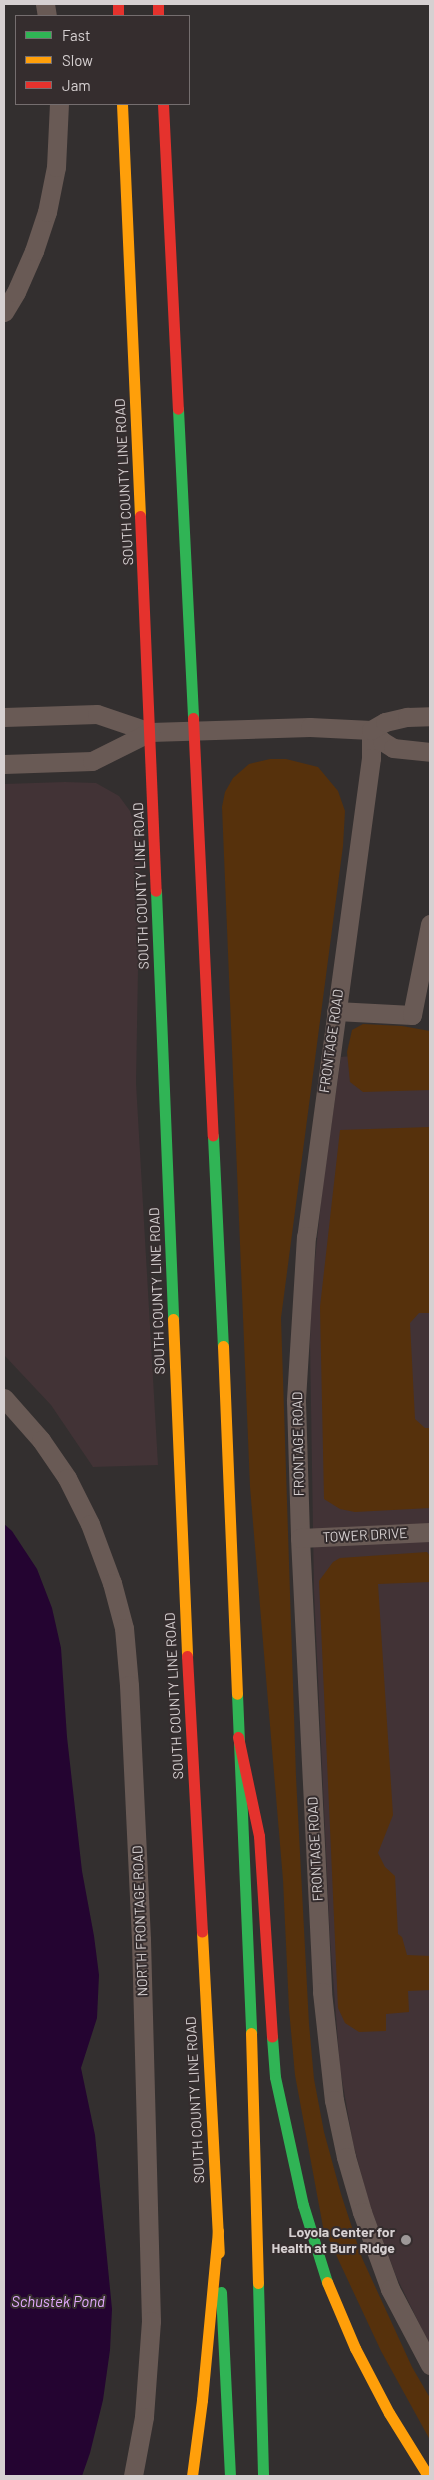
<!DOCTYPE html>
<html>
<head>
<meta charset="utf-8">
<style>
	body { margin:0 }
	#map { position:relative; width:434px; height:2480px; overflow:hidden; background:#332f2f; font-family:Barlow,sans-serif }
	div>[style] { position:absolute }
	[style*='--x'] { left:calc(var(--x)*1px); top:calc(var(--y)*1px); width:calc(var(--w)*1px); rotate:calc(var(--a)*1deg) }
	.built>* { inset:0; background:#423336 }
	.green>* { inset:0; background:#56310c }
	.water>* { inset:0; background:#240431 }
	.street>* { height:19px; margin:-9.5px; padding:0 9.5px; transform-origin:9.5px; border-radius:9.5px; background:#695a55 }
	.fast>* { height:11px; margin:-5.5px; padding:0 5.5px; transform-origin:5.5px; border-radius:5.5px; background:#30b455 }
	.slow>* { height:11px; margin:-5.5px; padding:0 5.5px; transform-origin:5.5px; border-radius:5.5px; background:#ff9f0a }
	.jam>* { height:11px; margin:-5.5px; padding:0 5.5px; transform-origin:5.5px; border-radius:5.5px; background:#e5322d }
	.dots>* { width:14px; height:14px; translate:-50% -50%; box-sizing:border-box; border:2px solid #352d2e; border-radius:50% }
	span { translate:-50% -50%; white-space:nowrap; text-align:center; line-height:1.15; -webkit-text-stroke:4px #352d2e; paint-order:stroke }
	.street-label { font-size:14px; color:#d6d0d1 }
	.poi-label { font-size:14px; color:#d6d0d1; font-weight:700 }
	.right { translate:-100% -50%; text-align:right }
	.water-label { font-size:15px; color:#e3aaff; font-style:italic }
	.frame { position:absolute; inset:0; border:5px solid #d6d0d1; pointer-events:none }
	.legend { position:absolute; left:15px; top:15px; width:175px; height:90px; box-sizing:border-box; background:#352d2e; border:1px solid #756e6f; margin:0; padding:6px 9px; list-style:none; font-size:15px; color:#d6d0d1 }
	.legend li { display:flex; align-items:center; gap:10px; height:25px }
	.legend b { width:25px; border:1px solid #756e6f }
</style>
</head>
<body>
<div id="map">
	<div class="built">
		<div style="clip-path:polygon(65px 782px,96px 783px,119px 796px,130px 811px,137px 832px,140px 858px,136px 1083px,158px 1465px,93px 1467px,51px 1405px,4px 1355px,4px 784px)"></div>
		<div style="clip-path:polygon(430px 1048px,430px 2346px,396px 2276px,369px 2203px,353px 2143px,340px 2068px,330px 1938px,314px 1591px,310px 1342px,312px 1288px,323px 1183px,341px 1057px)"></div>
	</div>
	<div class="green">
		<div style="clip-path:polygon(270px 759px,286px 759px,318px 767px,338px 791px,345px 811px,343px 846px,281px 1318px,296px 1777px,309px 2024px,314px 2079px,324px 2132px,341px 2194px,362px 2258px,412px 2367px,430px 2398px,430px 2440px,381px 2351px,323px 2227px,295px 2075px,289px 2009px,283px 1880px,250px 1487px,222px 807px,225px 792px,233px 778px,249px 764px)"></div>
		<div style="clip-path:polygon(363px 1024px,402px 1026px,430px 1031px,430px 1090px,363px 1092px,350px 1082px,347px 1052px,352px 1030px)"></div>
		<div style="clip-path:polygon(430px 1127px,430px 1313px,419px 1313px,410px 1323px,415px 1419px,425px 1428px,430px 1428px,430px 1508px,355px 1512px,340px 1509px,324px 1499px,320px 1307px,340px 1130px)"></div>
		<div style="clip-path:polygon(427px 1552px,430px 1556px,430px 1582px,378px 1584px,393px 1815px,378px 1853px,385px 1867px,395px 1876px,398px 1934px,402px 1937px,407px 1955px,430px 1956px,430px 1990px,408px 1991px,409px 2012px,386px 2014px,386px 2031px,359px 2032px,345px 2023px,338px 2008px,319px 1581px,333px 1562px,340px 1558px)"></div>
	</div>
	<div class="water">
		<div style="clip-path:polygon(4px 1524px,12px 1531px,37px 1569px,52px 1608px,61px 1648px,67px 1737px,82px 1871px,94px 1936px,99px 1975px,97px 2018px,81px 2068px,95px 2135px,112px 2309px,110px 2350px,103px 2400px,90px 2453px,82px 2476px,4px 2476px)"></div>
	</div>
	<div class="street">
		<div style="--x:45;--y:4;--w:12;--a:81"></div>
		<div style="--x:4;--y:312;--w:23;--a:-59"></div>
		<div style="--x:16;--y:292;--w:45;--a:-66.3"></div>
		<div style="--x:34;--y:251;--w:41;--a:-71.6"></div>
		<div style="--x:47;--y:212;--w:46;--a:-78.7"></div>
		<div style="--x:56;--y:167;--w:63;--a:-87.3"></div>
		<div style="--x:4;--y:717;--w:93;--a:-1.8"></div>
		<div style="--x:97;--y:714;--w:56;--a:18.8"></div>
		<div style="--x:150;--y:732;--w:160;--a:-1.8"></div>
		<div style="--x:310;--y:727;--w:61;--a:2.8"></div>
		<div style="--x:371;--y:730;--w:28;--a:90"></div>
		<div style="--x:371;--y:758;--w:482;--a:97.7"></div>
		<div style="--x:306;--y:1236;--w:165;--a:93.5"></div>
		<div style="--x:296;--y:1401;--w:137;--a:88.3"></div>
		<div style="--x:300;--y:1538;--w:455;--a:87.2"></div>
		<div style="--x:322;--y:1992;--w:109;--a:83.7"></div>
		<div style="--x:334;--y:2100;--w:58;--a:78.1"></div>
		<div style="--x:346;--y:2157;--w:57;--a:73.8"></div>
		<div style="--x:362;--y:2212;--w:82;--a:70"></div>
		<div style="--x:390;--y:2289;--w:86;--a:62.2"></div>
		<div style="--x:371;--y:730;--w:16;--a:45"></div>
		<div style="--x:382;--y:741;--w:13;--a:32"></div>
		<div style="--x:393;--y:748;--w:37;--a:6"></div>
		<div style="--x:371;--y:730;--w:16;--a:-30"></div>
		<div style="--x:385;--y:722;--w:23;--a:-13"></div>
		<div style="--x:407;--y:717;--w:23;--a:-2"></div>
		<div style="--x:4;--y:764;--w:88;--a:-2"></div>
		<div style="--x:92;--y:761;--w:65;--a:-26.6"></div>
		<div style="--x:336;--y:1011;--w:76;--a:3"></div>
		<div style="--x:412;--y:1015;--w:93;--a:-78.8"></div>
		<div style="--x:4;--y:1398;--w:56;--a:48.6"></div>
		<div style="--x:41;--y:1440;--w:46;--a:55.6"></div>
		<div style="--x:67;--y:1478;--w:51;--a:63.4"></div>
		<div style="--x:90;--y:1524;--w:63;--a:69.6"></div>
		<div style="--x:112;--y:1583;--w:47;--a:75.1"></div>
		<div style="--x:124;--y:1628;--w:57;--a:85"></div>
		<div style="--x:129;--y:1685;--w:255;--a:87.3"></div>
		<div style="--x:141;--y:1940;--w:381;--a:88.5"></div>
		<div style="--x:151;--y:2321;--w:96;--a:94.2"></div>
		<div style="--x:144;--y:2417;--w:60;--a:100.6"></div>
		<div style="--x:300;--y:1538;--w:130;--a:-2.6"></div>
	</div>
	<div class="fast">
		<div style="--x:178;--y:409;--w:309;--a:87.2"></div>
		<div style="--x:156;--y:891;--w:428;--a:87.7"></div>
		<div style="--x:213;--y:1136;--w:210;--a:87.3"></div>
		<div style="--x:237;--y:1694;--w:339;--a:87.6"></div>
		<div style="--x:272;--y:2037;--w:40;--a:85.7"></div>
		<div style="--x:275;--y:2077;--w:131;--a:77.7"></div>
		<div style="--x:303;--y:2205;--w:81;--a:72.7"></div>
		<div style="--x:258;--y:2283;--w:193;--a:88.5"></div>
		<div style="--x:221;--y:2292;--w:184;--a:87.2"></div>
	</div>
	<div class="slow">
		<div style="--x:122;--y:104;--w:412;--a:87.5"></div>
		<div style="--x:173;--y:1319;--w:337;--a:87.6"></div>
		<div style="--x:223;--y:1346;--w:348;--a:87.7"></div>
		<div style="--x:202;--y:1932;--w:321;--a:87"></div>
		<div style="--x:251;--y:2033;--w:250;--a:88.4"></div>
		<div style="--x:327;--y:2282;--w:72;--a:67"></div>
		<div style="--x:355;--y:2348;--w:73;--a:62.4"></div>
		<div style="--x:389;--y:2413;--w:74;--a:58.2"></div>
		<div style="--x:192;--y:2476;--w:77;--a:-82.5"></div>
		<div style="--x:202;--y:2400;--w:170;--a:-84.6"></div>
	</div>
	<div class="jam">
		<div style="--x:118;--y:4;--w:12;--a:90"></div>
		<div style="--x:158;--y:4;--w:12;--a:90"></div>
		<div style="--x:163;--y:104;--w:305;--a:87.2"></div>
		<div style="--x:140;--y:516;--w:375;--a:87.6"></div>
		<div style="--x:193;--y:718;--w:418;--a:87.3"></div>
		<div style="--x:187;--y:1656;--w:276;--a:86.9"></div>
		<div style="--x:238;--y:1737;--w:101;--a:78"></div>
		<div style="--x:259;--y:1836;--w:201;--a:86.3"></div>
	</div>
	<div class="dots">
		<div style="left:406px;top:2240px;background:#9d9898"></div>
	</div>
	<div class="street-label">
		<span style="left:124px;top:482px;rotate:-93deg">SOUTH COUNTY LINE ROAD</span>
		<span style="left:141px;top:886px;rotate:-92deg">SOUTH COUNTY LINE ROAD</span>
		<span style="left:331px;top:1041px;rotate:-82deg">FRONTAGE ROAD</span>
		<span style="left:157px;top:1291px;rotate:-92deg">SOUTH COUNTY LINE ROAD</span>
		<span style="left:298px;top:1444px;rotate:-91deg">FRONTAGE ROAD</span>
		<span style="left:365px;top:1535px;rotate:-3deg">TOWER DRIVE</span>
		<span style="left:174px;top:1696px;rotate:-93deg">SOUTH COUNTY LINE ROAD</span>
		<span style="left:315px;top:1849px;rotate:-93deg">FRONTAGE ROAD</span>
		<span style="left:140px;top:1921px;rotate:-92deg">NORTH FRONTAGE ROAD</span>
		<span style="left:195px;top:2100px;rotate:-93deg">SOUTH COUNTY LINE ROAD</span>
	</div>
	<div class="poi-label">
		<span class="right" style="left:395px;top:2240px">Loyola Center for<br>Health at Burr Ridge</span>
	</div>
	<div class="water-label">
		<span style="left:58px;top:2302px">Schustek Pond</span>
	</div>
	<div class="frame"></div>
	<ul class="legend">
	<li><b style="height:6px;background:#30b455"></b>Fast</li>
	<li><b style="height:6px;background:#ff9f0a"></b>Slow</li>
	<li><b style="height:6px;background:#e5322d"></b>Jam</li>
	</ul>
</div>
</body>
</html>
